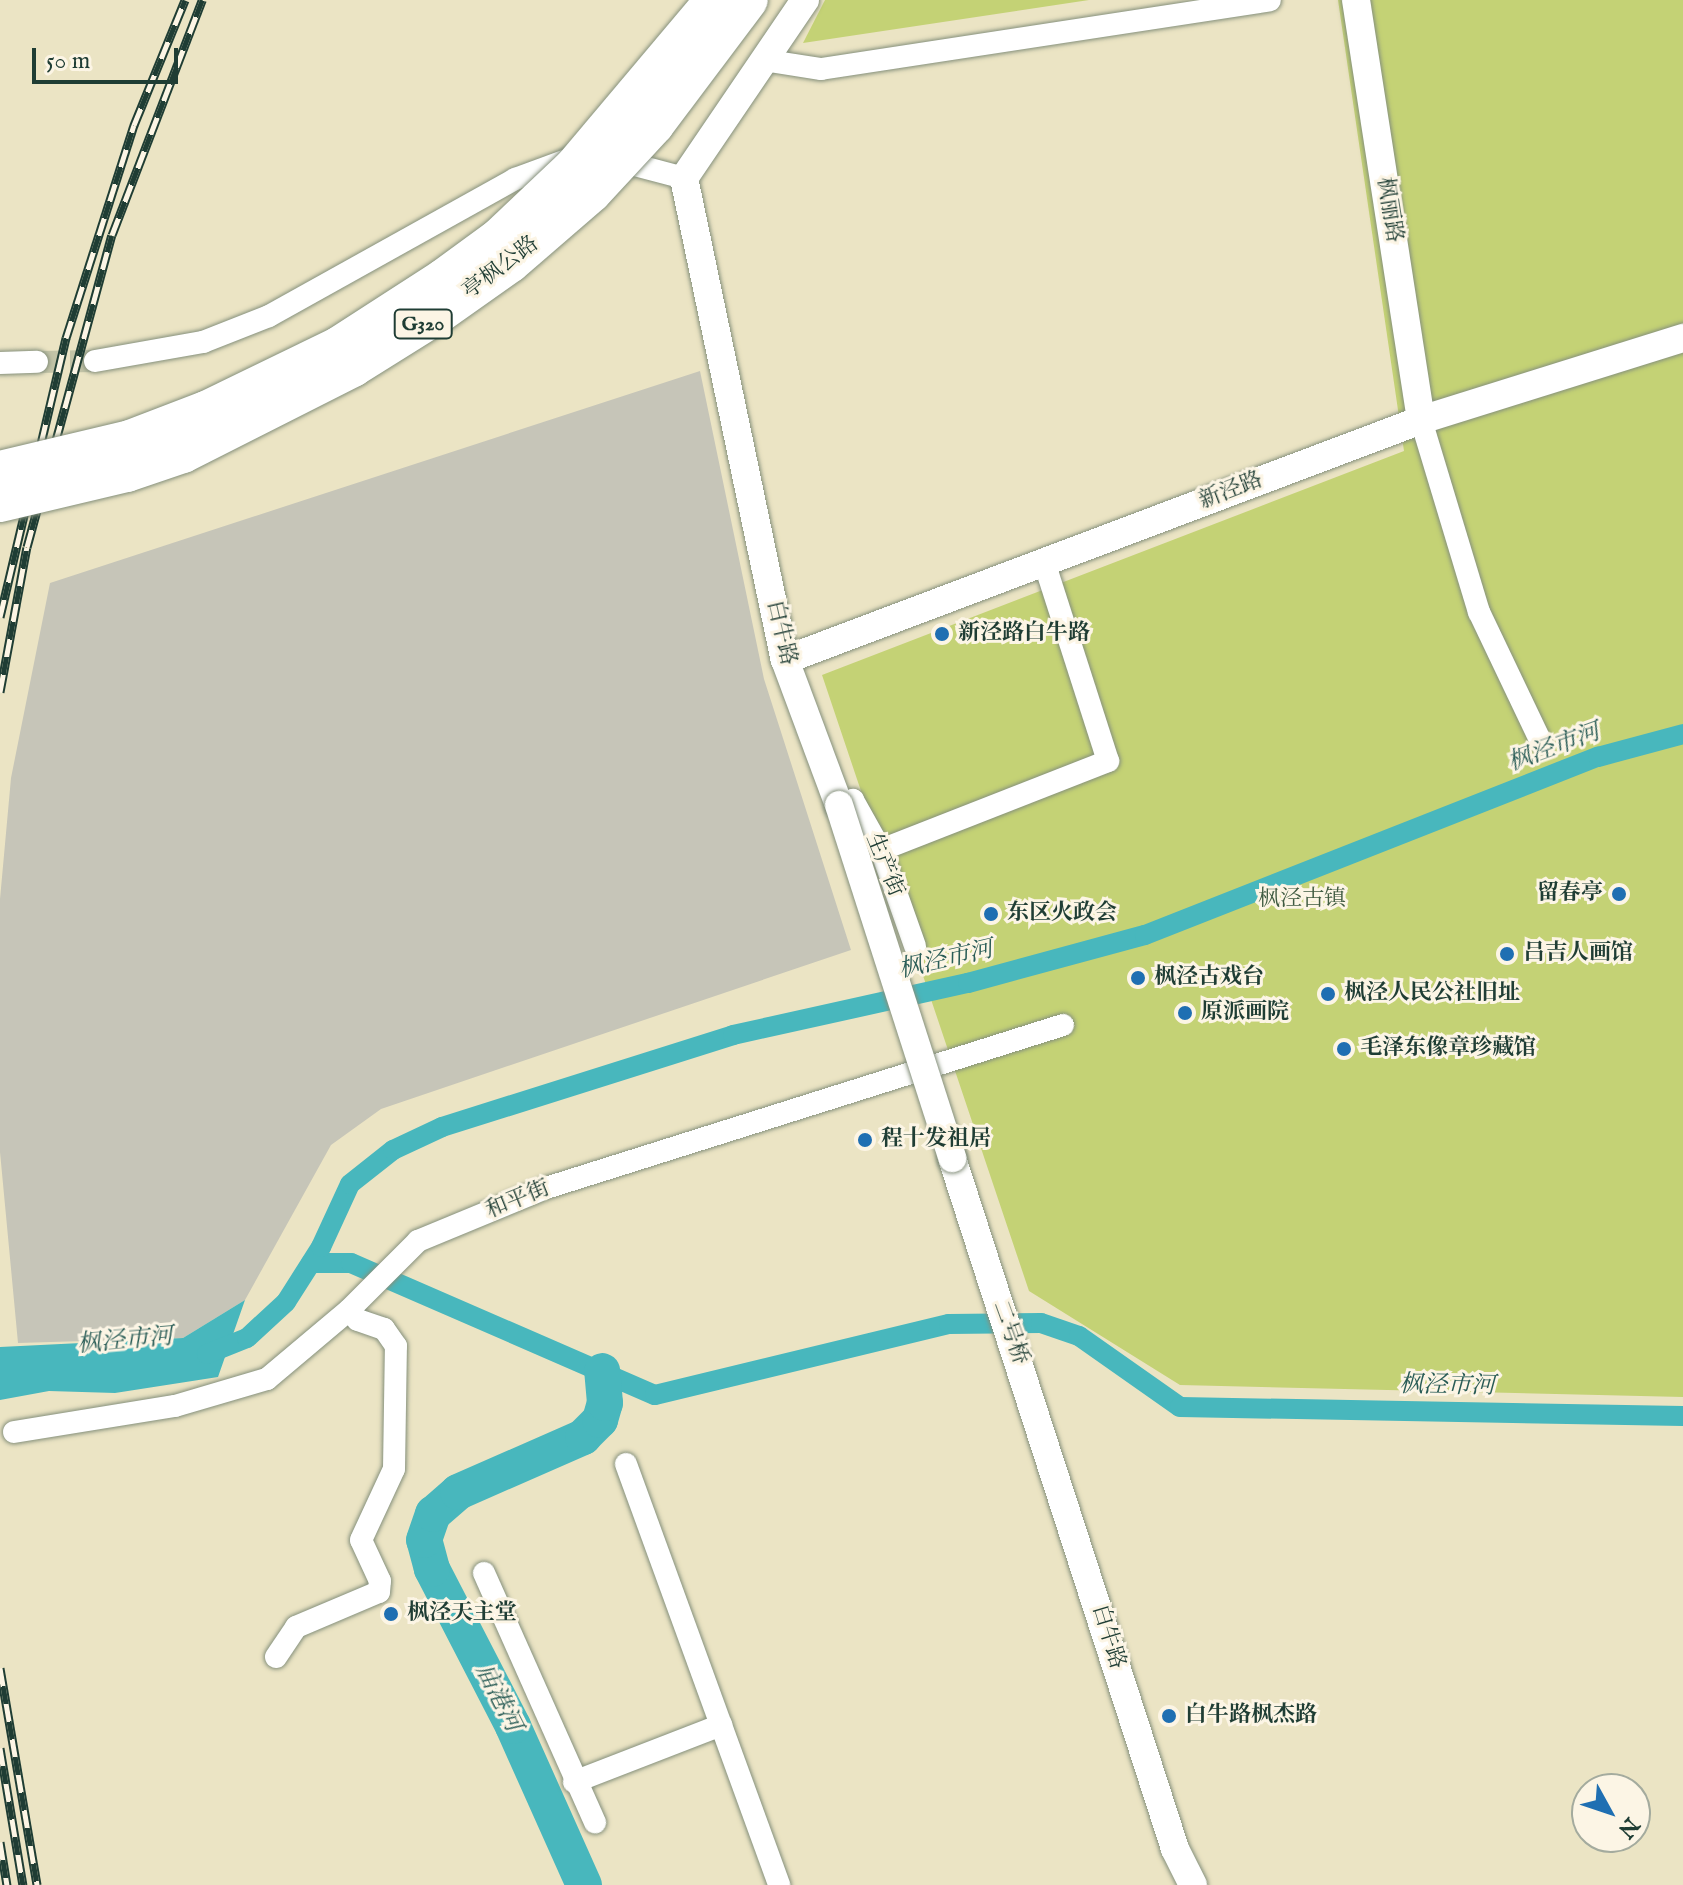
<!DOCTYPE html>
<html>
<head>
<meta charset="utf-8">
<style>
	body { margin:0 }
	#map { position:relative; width:1683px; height:1885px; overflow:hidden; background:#ebe4c4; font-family:"IM FELL English","Noto Serif SC",serif }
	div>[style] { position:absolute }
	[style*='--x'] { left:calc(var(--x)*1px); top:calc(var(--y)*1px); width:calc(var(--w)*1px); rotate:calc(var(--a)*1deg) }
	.industrial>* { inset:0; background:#c6c5b8 }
	.green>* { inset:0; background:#c4d275 }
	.water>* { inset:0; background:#48b7bd }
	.canal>* { height:20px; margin:-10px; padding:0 10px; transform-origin:10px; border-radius:10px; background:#48b7bd }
	.river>* { height:36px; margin:-18px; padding:0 18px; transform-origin:18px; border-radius:18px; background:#48b7bd }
	.minor-tunnel>* { height:22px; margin-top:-11px; transform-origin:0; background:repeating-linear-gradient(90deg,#c2c3a7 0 22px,transparent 0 33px) }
	.roads { filter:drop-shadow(0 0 2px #85907c) drop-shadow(0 0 2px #85907c) }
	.minor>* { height:22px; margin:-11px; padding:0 11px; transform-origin:11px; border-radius:11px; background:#fff }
	.tertiary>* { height:28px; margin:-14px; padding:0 14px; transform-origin:14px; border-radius:14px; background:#fff }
	.rail>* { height:9px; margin-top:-4.5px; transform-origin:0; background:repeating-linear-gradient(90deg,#fcf5e5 0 18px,#1f3d34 0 36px); box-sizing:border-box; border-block:2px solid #1f3d34 }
	.bridges { filter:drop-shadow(0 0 2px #85907c) drop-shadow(0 0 2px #85907c) }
	.tertiary-bridge>* { height:28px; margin:-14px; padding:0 14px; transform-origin:14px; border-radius:14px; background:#fff }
	.trunk-bridge>* { height:38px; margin:-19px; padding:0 19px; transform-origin:19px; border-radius:19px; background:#fff }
	.dots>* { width:22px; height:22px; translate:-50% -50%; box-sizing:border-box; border:4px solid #fcf5e5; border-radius:50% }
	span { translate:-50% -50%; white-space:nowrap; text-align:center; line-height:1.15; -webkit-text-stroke:6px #fcf5e5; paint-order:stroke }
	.shield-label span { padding:2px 6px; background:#fcf5e5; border:2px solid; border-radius:6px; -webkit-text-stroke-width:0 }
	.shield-label { font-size:20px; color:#1f3d34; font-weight:700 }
	.street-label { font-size:22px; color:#1f3d34 }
	.poi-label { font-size:22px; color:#1f3d34; font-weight:700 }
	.left { translate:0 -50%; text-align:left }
	.right { translate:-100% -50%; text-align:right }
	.park-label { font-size:22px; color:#405b41 }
	.water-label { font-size:24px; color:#295c56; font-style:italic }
	.north { position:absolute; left:1571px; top:1773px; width:80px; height:80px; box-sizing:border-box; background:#fcf5e5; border:2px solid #a4ab9e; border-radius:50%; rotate:130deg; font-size:22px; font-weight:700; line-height:32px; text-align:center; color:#1f3d34 }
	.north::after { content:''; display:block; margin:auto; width:28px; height:36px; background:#1f6fb2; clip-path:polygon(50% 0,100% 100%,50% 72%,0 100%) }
	.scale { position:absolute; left:32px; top:48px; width:146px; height:36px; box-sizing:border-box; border:4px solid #1f3d34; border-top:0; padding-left:10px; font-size:24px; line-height:28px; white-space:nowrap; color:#1f3d34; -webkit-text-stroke:6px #fcf5e5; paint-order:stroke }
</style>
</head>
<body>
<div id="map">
	<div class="industrial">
		<div style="clip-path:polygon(700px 371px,764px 679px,851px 950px,381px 1109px,331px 1145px,245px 1300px,183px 1338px,18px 1343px,0 1152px,0 899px,11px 778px,50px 583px)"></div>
	</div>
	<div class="green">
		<div style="clip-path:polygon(825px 0,1089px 0,803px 43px)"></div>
		<div style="clip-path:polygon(1338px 0,1683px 0,1683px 1397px,1180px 1385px,1029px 1291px,822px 675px,1404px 451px)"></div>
	</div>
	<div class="water">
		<div style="clip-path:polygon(245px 1300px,218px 1377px,115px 1393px,49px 1391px,0 1400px,0 1347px,183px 1338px)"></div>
	</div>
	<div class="canal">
		<div style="--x:311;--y:1263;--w:40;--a:0"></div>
		<div style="--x:351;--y:1263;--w:331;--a:23.5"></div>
		<div style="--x:655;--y:1395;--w:302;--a:-13.6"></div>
		<div style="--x:949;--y:1324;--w:92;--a:-0.6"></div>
		<div style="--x:1041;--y:1323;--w:40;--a:18.9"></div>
		<div style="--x:1079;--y:1336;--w:123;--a:35.1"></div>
		<div style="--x:1180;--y:1407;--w:503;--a:1.03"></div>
		<div style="--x:207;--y:1354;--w:43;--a:-21.8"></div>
		<div style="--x:247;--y:1338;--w:53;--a:-42.7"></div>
		<div style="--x:286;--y:1302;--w:65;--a:-57.5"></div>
		<div style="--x:321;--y:1247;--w:69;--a:-65.3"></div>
		<div style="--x:350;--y:1184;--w:55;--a:-38.3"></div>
		<div style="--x:393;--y:1150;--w:54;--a:-25.1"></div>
		<div style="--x:442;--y:1127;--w:305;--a:-17.5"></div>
		<div style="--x:733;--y:1035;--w:241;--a:-12.5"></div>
		<div style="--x:968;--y:983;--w:183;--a:-15.2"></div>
		<div style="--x:1145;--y:935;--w:487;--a:-21.5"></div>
		<div style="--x:1598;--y:757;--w:88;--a:-15.1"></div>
	</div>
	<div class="river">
		<div style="--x:584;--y:1885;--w:174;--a:-114.1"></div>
		<div style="--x:513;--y:1726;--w:177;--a:-117.3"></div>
		<div style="--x:432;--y:1569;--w:30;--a:-105"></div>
		<div style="--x:424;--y:1540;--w:28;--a:-71"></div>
		<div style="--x:433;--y:1514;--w:33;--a:-41"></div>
		<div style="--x:458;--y:1492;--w:137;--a:-23.7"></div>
		<div style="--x:583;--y:1437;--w:24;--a:-45"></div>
		<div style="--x:600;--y:1420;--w:18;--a:-74"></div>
		<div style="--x:605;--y:1403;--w:32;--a:-95"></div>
	</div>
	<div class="minor-tunnel">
		<div style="--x:37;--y:362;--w:58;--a:-1"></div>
	</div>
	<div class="roads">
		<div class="minor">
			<div style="--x:763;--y:60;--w:59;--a:8.8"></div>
			<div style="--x:821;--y:69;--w:454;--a:-8.7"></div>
			<div style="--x:616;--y:160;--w:70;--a:14.8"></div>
			<div style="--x:95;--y:361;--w:110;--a:-10"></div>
			<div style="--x:203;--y:342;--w:71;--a:-21.5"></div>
			<div style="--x:269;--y:316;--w:282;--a:-29.1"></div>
			<div style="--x:515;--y:179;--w:67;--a:-20.1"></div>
			<div style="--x:0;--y:363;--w:37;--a:-2"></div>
			<div style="--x:1421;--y:420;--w:201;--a:73.2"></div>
			<div style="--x:1479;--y:612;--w:146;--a:64.5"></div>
			<div style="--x:839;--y:805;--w:15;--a:-20"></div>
			<div style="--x:853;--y:800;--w:57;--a:60.8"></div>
			<div style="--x:881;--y:850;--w:102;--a:70.5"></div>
			<div style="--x:881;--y:850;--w:244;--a:-21.4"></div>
			<div style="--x:1108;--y:761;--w:209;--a:-107.8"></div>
			<div style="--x:14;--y:1432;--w:163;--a:-9.2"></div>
			<div style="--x:175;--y:1406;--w:96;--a:-16.4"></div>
			<div style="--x:267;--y:1379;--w:107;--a:-40.1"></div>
			<div style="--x:349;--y:1310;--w:98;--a:-45"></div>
			<div style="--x:418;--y:1241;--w:139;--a:-22.5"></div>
			<div style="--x:546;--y:1188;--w:542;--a:-17.5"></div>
			<div style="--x:626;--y:1464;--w:448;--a:70"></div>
			<div style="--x:484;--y:1573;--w:273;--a:66"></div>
			<div style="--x:276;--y:1657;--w:36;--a:-56"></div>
			<div style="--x:296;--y:1627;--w:90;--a:-22.9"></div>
			<div style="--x:379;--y:1592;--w:11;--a:-85"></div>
			<div style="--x:380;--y:1581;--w:45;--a:-114.9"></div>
			<div style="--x:361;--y:1540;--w:78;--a:-65.1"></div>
			<div style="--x:394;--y:1469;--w:123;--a:-89.1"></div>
			<div style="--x:396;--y:1346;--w:21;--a:-125"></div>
			<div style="--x:384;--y:1329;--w:28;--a:-161"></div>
			<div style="--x:358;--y:1320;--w:13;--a:-132"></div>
			<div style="--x:574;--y:1782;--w:158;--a:-21.2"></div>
		</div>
		<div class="tertiary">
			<div style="--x:805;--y:0;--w:215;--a:124.2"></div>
			<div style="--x:684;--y:178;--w:492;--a:78.2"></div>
			<div style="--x:785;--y:660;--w:155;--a:69.6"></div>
			<div style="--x:1356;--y:0;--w:425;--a:81.2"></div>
			<div style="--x:785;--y:660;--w:680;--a:-20.67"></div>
			<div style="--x:1421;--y:420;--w:275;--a:-17.4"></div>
			<div style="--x:952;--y:1158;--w:726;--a:72.11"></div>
			<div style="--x:1175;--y:1849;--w:40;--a:63.4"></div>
		</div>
	</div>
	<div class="rail">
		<div style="--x:0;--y:617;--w:287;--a:-76.7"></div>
		<div style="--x:66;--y:338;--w:224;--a:-72.3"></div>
		<div style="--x:134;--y:125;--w:135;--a:-67.8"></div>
		<div style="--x:0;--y:692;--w:147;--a:-79.5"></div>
		<div style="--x:27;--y:547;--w:323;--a:-74.8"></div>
		<div style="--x:112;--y:235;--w:252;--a:-69"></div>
		<div style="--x:0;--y:1668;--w:220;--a:80.3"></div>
		<div style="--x:0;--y:1748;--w:139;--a:80.5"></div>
		<div style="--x:0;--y:1842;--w:44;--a:80.8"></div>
	</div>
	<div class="bridges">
		<div class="tertiary-bridge">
			<div style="--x:839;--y:805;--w:371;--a:72.2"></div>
		</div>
		<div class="trunk-bridge">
			<div style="--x:0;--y:470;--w:134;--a:-13.4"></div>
			<div style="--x:130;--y:439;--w:81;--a:-20.9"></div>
			<div style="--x:206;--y:410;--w:147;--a:-25.9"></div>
			<div style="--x:338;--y:346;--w:125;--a:-32.9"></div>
			<div style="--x:443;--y:278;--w:69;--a:-36.2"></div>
			<div style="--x:499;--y:237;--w:103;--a:-43.4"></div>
			<div style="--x:574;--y:166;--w:217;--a:-49.9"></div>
			<div style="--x:0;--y:503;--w:130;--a:-13.3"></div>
			<div style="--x:127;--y:473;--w:59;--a:-18.7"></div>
			<div style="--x:183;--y:454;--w:191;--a:-26.8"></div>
			<div style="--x:353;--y:368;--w:102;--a:-32.1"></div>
			<div style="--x:439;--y:314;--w:88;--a:-35.3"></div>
			<div style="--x:511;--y:263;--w:107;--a:-40.8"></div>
			<div style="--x:592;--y:193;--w:93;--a:-47.2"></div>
			<div style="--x:655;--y:125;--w:156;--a:-53.1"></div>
		</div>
	</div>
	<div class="dots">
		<div style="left:942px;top:634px;background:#1f6fb2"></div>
		<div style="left:1619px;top:894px;background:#1f6fb2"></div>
		<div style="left:991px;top:914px;background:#1f6fb2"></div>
		<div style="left:1507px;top:954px;background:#1f6fb2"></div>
		<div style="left:1138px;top:978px;background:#1f6fb2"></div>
		<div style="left:1328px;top:994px;background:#1f6fb2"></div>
		<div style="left:1185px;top:1013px;background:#1f6fb2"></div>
		<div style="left:1344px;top:1049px;background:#1f6fb2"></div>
		<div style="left:865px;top:1140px;background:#1f6fb2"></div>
		<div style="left:391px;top:1614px;background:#1f6fb2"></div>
		<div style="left:1169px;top:1716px;background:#1f6fb2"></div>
	</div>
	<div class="shield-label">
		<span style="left:423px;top:324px">G320</span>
	</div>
	<div class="street-label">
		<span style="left:1389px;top:210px;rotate:81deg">枫丽路</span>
		<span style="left:501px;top:268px;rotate:-37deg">亭枫公路</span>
		<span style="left:1231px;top:491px;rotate:-21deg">新泾路</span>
		<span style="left:781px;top:633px;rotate:77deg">白牛路</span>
		<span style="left:884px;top:865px;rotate:68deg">生产街</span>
		<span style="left:518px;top:1200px;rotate:-22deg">和平街</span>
		<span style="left:1010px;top:1333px;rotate:70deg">二号桥</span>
		<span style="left:1108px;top:1637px;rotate:73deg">白牛路</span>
	</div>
	<div class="poi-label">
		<span class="left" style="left:958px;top:634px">新泾路白牛路</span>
		<span class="right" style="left:1603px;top:894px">留春亭</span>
		<span class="left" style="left:1007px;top:914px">东区火政会</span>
		<span class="left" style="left:1523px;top:954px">吕吉人画馆</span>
		<span class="left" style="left:1154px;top:978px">枫泾古戏台</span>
		<span class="left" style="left:1344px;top:994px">枫泾人民公社旧址</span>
		<span class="left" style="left:1201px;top:1013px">原派画院</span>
		<span class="left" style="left:1360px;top:1049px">毛泽东像章珍藏馆</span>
		<span class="left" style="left:881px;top:1140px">程十发祖居</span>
		<span class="left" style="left:407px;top:1614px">枫泾天主堂</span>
		<span class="left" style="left:1185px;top:1716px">白牛路枫杰路</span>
	</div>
	<div class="park-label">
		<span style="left:1302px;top:900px">枫泾古镇</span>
	</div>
	<div class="water-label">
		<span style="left:1554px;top:748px;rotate:-20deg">枫泾市河</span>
		<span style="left:946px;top:960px;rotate:-13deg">枫泾市河</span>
		<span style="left:125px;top:1341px;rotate:-5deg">枫泾市河</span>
		<span style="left:1447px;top:1386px;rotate:1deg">枫泾市河</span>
		<span style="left:498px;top:1698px;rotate:63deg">庙港河</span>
	</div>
	<div class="north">N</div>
	<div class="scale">50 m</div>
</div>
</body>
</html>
